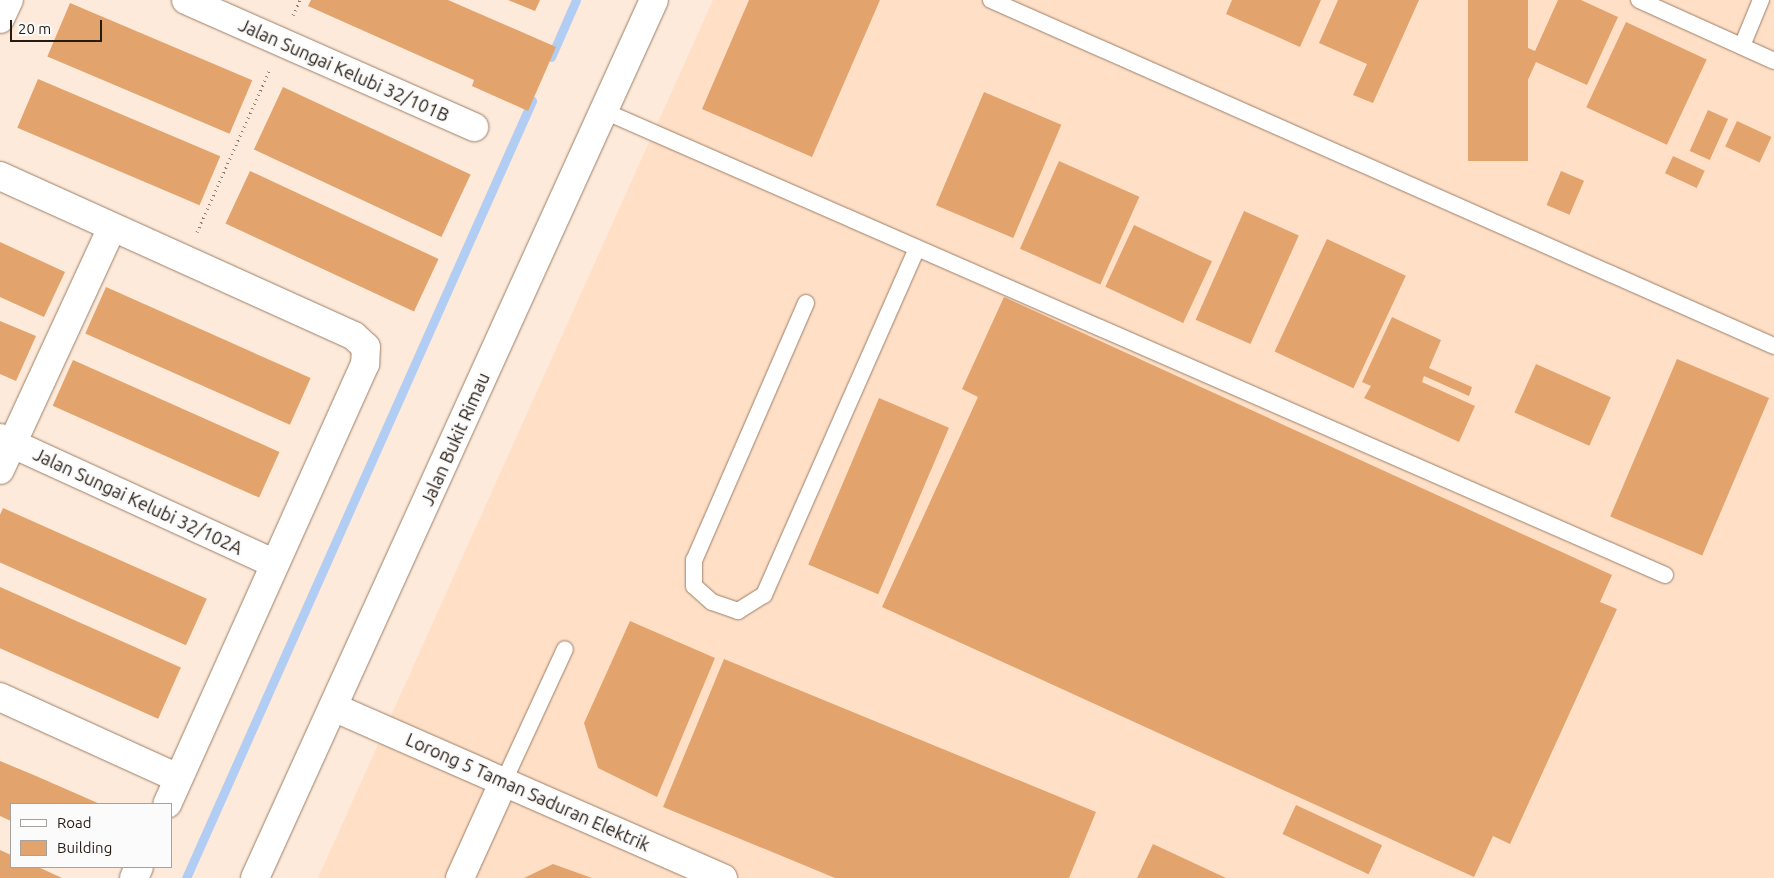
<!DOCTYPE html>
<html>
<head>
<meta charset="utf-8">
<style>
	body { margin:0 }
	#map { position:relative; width:1774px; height:878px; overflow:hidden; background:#fdeada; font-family:Ubuntu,sans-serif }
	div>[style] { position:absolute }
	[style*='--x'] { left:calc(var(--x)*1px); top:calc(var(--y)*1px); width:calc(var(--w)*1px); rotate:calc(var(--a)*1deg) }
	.built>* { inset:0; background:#ffe0c7 }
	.stream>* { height:9px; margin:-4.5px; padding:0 4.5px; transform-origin:4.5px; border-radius:4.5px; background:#b2cdf4 }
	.building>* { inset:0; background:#e2a36c; transform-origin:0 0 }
	.path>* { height:3px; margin-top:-1.5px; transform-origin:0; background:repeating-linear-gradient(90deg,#8c7d70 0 1px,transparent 0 5px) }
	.roads { filter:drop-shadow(0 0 1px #9b7e66) drop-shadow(0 0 1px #9b7e66) }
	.service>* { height:16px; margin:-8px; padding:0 8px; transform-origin:8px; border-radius:8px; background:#fff }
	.minor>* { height:28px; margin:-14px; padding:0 14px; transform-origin:14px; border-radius:14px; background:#fff }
	.tertiary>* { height:28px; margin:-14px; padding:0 14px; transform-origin:14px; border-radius:14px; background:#fff }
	span { translate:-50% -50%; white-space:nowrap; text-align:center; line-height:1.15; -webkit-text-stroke:4px #fbfbfb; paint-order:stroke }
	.street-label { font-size:18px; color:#271c12 }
	.legend { position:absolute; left:10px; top:803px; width:162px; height:65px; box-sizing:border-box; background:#fbfbfb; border:1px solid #a6a29e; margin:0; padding:6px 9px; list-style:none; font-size:15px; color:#271c12 }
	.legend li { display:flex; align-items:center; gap:10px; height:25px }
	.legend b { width:25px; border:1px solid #a6a29e }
	.scale { position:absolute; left:10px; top:20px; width:92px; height:22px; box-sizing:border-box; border:2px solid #271c12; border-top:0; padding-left:6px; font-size:15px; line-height:18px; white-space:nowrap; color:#271c12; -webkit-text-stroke:4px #fbfbfb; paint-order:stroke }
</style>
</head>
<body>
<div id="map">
	<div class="built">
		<div style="clip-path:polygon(713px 0,1774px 0,1774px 878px,318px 878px)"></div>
	</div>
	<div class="stream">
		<div style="--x:551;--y:57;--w:62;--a:-66.3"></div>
		<div style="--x:186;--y:878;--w:851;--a:-66"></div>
	</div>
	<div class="building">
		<div style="clip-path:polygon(311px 0,448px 0,556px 47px,528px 111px,472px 86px,474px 80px,308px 6px)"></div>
		<div style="clip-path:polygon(508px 0,540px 0,535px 11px)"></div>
		<div style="clip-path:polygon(749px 0,880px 0,812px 157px,702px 109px)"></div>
		<div style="clip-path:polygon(1232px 0,1321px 0,1300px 47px,1226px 14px)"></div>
		<div style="clip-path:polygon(1338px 0,1419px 0,1373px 103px,1353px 95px,1367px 64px,1319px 43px)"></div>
		<div style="left:1468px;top:0;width:60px;height:161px"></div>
		<div style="clip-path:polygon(1558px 0,1581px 0,1618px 17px,1587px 85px,1536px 62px,1522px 93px,1498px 82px,1516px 43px,1535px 51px)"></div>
		<div style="left:70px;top:3px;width:198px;height:58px;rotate:23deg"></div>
		<div style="left:1626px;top:22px;width:89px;height:94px;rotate:25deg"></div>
		<div style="left:38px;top:79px;width:198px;height:53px;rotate:23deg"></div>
		<div style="left:283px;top:87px;width:207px;height:69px;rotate:25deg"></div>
		<div style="left:984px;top:92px;width:84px;height:123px;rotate:23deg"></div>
		<div style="left:1708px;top:110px;width:22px;height:45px;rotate:24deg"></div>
		<div style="left:1737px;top:121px;width:38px;height:28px;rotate:25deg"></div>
		<div style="left:1673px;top:156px;width:35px;height:19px;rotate:25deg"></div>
		<div style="left:1059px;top:161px;width:88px;height:96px;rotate:24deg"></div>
		<div style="left:250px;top:171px;width:208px;height:58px;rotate:25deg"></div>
		<div style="left:1561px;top:171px;width:25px;height:37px;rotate:23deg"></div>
		<div style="left:1244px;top:211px;width:60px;height:119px;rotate:24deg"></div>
		<div style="left:1134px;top:225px;width:86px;height:68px;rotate:25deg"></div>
		<div style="left:1327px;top:239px;width:87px;height:124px;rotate:25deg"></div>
		<div style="clip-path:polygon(0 242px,65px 272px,44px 317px,0 297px)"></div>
		<div style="left:106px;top:287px;width:224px;height:51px;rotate:24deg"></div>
		<div style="clip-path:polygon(1004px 297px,1612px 575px,1600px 602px,1617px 609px,1510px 844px,1493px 836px,1474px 877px,882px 607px,978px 397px,962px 389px)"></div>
		<div style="clip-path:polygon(1392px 317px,1441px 340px,1429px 368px,1472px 387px,1469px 396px,1424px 376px,1422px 382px,1475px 406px,1459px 442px,1364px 398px,1371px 386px,1362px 382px)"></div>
		<div style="clip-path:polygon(0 321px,36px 336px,16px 381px,0 374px)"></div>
		<div style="left:1677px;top:359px;width:100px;height:171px;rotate:23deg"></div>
		<div style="left:73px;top:360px;width:226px;height:50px;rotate:24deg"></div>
		<div style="left:1536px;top:364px;width:82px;height:53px;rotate:24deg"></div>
		<div style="left:879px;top:398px;width:76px;height:181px;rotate:23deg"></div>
		<div style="left:3px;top:508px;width:223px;height:51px;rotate:24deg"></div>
		<div style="left:0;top:587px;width:198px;height:56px;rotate:24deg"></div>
		<div style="clip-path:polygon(630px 621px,715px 658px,657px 797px,598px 768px,584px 723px)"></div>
		<div style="clip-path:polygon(724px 659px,1096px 812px,1069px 878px,835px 878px,663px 807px)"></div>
		<div style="clip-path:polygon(0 761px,36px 776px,100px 804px,11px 804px,11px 821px,0 816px)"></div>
		<div style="left:1296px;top:805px;width:95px;height:32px;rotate:25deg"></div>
		<div style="clip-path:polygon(1153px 844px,1226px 878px,1137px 878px)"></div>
		<div style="clip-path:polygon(0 850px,11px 855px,11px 867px,38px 867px,62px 878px,0 878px)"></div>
		<div style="clip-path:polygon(553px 864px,592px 878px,524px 878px)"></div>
	</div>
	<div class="path">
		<div style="--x:293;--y:15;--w:17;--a:-65"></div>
		<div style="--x:197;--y:232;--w:179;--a:-65.9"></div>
	</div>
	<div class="roads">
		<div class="service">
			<div style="--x:991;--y:0;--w:856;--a:23.84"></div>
			<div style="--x:1639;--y:0;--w:148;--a:24.3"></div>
			<div style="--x:1742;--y:46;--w:50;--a:-67.6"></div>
			<div style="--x:604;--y:111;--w:1158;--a:23.62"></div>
			<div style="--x:806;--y:303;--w:280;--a:113.5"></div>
			<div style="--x:694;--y:560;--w:26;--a:90"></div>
			<div style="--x:694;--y:586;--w:24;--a:42"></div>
			<div style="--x:712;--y:602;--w:28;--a:19"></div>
			<div style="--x:738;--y:611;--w:31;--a:-32"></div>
			<div style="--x:764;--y:595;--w:379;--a:-66.2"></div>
			<div style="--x:504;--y:781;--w:145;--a:-65.2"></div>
		</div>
		<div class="minor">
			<div style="--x:186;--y:0;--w:315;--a:23.8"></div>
			<div style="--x:0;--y:19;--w:21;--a:-65"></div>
			<div style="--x:0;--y:176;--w:388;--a:24.3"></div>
			<div style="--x:354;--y:336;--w:16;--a:43"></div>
			<div style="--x:366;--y:347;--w:17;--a:93"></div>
			<div style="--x:365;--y:364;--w:482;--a:114.2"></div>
			<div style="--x:0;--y:438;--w:302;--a:24.6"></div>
			<div style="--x:0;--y:470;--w:267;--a:-65.2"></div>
			<div style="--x:0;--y:697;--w:196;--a:24.5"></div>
			<div style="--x:333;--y:707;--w:426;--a:23.7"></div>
			<div style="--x:134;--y:878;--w:12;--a:-66"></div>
			<div style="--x:460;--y:878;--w:107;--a:-65.6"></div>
		</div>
		<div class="tertiary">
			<div style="--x:255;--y:878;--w:964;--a:-65.56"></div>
		</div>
	</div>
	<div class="street-label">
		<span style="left:344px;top:70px;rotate:24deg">Jalan Sungai Kelubi 32/101B</span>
		<span style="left:455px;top:439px;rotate:-66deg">Jalan Bukit Rimau</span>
		<span style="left:138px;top:501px;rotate:25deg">Jalan Sungai Kelubi 32/102A</span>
		<span style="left:528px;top:792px;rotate:24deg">Lorong 5 Taman Saduran Elektrik</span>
	</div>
	<ul class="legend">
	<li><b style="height:6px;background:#fff"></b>Road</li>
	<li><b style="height:14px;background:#e2a36c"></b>Building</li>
	</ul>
	<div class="scale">20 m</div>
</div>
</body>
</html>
